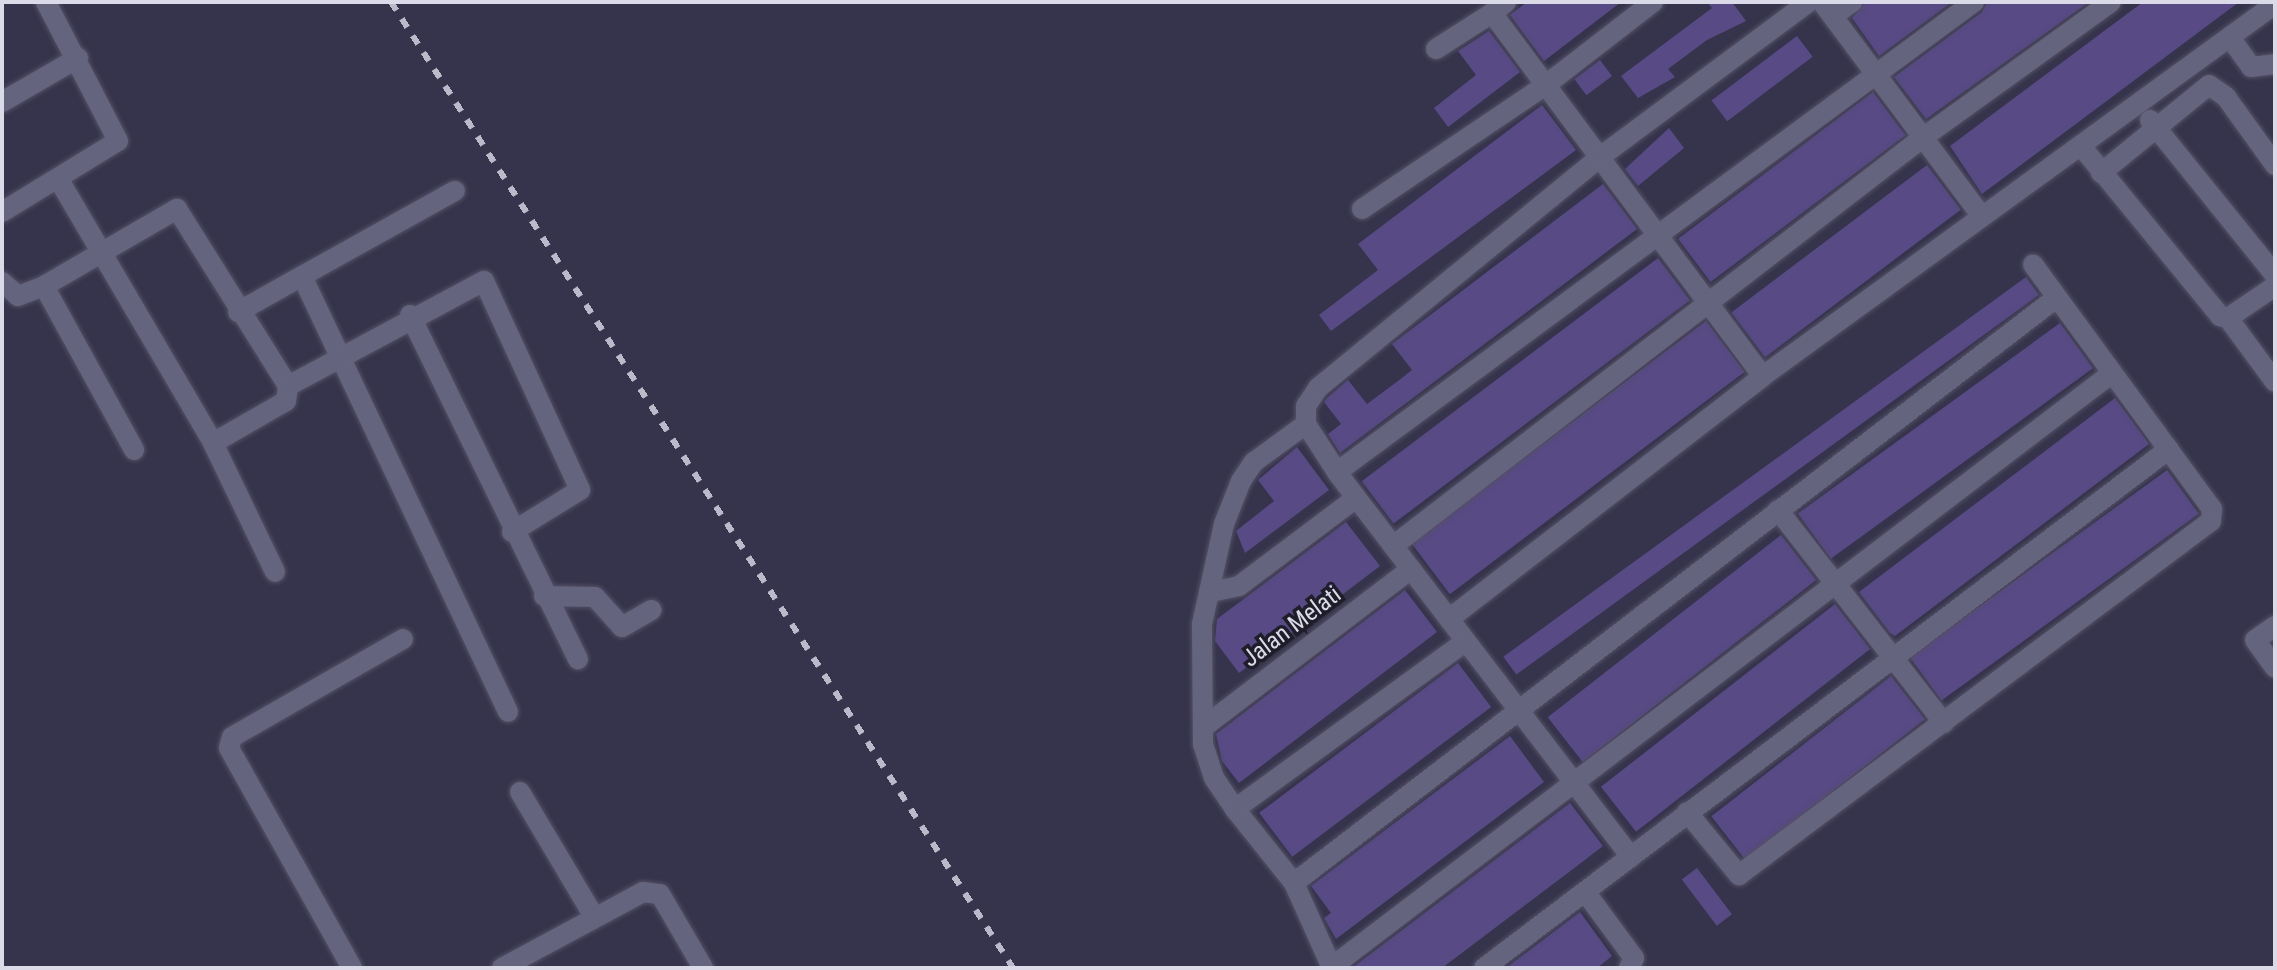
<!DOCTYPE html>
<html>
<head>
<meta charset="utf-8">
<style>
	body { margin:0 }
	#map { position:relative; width:2277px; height:970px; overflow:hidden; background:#36344c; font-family:"Roboto Condensed",sans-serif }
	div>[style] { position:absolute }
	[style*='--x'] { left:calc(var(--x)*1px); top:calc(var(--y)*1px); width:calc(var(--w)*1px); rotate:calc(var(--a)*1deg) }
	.building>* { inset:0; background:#584a85; transform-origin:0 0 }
	.roads { filter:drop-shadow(0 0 2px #535065) drop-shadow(0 0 2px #535065) }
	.minor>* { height:20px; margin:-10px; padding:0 10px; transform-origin:10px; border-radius:10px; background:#65647f }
	.rail>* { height:6px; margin-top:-3px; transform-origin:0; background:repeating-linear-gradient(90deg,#babaca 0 10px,transparent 0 20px) }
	span { translate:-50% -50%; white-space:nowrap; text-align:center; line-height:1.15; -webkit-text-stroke:7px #1e1d29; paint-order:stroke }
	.street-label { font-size:24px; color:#dadae9 }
	.frame { position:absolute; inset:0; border:4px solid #dadae9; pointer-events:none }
</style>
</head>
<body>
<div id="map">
	<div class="building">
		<div style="clip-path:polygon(1527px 2px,1621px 2px,1544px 61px,1510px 15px)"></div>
		<div style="clip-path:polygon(1707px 2px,1732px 2px,1746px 21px,1707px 40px,1668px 69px,1675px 77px,1638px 98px,1621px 76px,1712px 8px)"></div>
		<div style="clip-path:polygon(1865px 2px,1952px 2px,1879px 56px,1852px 18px)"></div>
		<div style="clip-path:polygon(1987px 2px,2089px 2px,1926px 119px,1894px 77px,1982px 12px)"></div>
		<div style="clip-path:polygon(2143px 2px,2239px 2px,1982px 194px,1950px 146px)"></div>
		<div style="clip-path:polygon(1489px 31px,1520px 72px,1448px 127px,1434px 108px,1476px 75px,1458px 51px)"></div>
		<div style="left:1797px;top:36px;width:26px;height:107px;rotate:53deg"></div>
		<div style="left:1600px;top:60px;width:20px;height:32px;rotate:53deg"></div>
		<div style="left:1873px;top:92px;width:54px;height:244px;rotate:53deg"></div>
		<div style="clip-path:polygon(1542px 105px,1576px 150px,1331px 331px,1319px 315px,1378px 270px,1358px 244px)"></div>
		<div style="clip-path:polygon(1669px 128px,1684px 148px,1638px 186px,1625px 169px)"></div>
		<div style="left:1927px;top:165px;width:56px;height:245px;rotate:53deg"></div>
		<div style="clip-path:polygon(1603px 184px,1637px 229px,1340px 453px,1328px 434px,1341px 424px,1324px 402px,1328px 397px,1348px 380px,1367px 404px,1398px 381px,1412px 370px,1392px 344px)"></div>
		<div style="left:1658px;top:258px;width:53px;height:371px;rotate:53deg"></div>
		<div style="left:2026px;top:277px;width:22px;height:646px;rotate:54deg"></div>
		<div style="left:1706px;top:321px;width:64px;height:369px;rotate:53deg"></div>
		<div style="left:2060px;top:323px;width:56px;height:324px;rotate:54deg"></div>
		<div style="clip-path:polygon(2115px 398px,2149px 444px,1895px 636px,1890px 633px,1859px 592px)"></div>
		<div style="clip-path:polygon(1297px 447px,1329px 490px,1245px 553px,1236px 531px,1274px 501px,1258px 480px)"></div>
		<div style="left:2167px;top:470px;width:54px;height:318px;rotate:54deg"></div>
		<div style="clip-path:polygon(1346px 522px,1380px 566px,1239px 673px,1215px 641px,1217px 619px)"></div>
		<div style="left:1781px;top:535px;width:57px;height:296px;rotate:52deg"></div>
		<div style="clip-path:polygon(1405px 590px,1437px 632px,1239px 783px,1222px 761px,1216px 734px)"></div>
		<div style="left:1835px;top:604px;width:57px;height:297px;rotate:52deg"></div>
		<div style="left:1458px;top:663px;width:55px;height:249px;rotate:53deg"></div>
		<div style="left:1891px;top:676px;width:55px;height:228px;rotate:52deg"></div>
		<div style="clip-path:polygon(1510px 736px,1544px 782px,1336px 939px,1324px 918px,1331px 913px,1311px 886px)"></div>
		<div style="clip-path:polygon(1570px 803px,1603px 846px,1577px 866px,1442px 968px,1352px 968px)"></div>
		<div style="left:1697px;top:868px;width:58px;height:19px;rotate:53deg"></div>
		<div style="clip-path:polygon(1580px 912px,1612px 956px,1597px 968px,1506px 968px)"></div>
	</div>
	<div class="roads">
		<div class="minor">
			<div style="--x:1506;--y:2;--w:18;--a:142"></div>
			<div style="--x:1492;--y:13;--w:453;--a:53.3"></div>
			<div style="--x:1822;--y:2;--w:266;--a:53.3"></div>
			<div style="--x:1833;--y:16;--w:24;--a:-36"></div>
			<div style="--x:2231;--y:39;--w:34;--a:54"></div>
			<div style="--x:2251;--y:67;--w:24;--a:-7"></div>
			<div style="--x:1436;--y:49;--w:67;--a:-32.7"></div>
			<div style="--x:2;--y:102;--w:88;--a:-30.1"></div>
			<div style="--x:2150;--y:120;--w:199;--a:51.1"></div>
			<div style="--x:2081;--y:146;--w:220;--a:50.7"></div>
			<div style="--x:2220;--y:316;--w:8;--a:14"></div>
			<div style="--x:2228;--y:318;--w:57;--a:-34.2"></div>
			<div style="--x:2101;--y:173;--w:139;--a:-39.2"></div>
			<div style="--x:2209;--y:85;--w:21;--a:35"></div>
			<div style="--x:2226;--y:97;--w:84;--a:54.2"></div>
			<div style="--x:59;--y:180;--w:305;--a:59.6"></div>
			<div style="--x:213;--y:443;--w:143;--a:64.3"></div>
			<div style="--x:1362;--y:209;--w:223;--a:-34"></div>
			<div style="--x:1547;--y:84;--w:134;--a:-37.7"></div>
			<div style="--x:2;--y:212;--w:136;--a:-31.5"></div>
			<div style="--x:118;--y:141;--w:157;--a:-117.4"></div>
			<div style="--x:302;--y:276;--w:175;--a:-29.1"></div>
			<div style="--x:2;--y:282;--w:21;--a:41"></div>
			<div style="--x:18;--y:296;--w:28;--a:-21"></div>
			<div style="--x:44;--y:286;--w:154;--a:-30.1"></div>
			<div style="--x:177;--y:209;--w:209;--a:57.9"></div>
			<div style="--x:44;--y:286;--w:187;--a:61.2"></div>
			<div style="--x:238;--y:312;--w:73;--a:-29.4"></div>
			<div style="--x:302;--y:276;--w:482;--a:64.7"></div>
			<div style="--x:410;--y:315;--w:383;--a:64"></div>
			<div style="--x:2228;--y:318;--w:79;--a:53.7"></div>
			<div style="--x:213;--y:443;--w:84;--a:-29.9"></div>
			<div style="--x:286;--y:401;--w:15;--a:-82"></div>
			<div style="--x:288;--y:386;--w:222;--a:-28.2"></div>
			<div style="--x:484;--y:281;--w:230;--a:65.3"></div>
			<div style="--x:580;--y:490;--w:80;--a:148.3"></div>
			<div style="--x:1337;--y:472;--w:792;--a:-36.42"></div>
			<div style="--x:1778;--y:510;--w:270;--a:52.1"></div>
			<div style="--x:1393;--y:546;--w:667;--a:-37.63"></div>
			<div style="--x:1921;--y:139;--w:234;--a:-35.8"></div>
			<div style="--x:1211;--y:592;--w:29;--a:-12"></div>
			<div style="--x:1239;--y:586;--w:146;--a:-36.9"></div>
			<div style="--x:544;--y:596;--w:51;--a:1.1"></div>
			<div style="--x:595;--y:597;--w:40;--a:48"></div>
			<div style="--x:622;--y:627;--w:34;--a:-30"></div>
			<div style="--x:1449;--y:619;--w:397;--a:-37.7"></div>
			<div style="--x:1763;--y:376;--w:633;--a:-36"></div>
			<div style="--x:2275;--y:626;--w:24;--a:145"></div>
			<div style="--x:2255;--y:640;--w:34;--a:54"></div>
			<div style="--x:1205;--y:726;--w:259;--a:-37.3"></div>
			<div style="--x:520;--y:792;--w:143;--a:59.3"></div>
			<div style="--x:1235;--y:809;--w:37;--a:-124"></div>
			<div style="--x:1214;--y:778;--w:36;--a:-108"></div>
			<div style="--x:1203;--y:744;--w:120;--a:-90.5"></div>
			<div style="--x:1202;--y:624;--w:102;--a:-77.6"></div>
			<div style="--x:1224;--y:524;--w:46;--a:-68.4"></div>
			<div style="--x:1241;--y:481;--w:23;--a:-56"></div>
			<div style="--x:1254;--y:462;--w:64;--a:-36.2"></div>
			<div style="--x:1687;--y:812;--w:82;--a:50.5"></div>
			<div style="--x:1739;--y:875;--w:590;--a:-36.87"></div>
			<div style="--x:2211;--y:521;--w:12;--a:-85"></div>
			<div style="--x:2212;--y:509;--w:303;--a:-126.2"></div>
			<div style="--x:1631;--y:857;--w:484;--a:-127.4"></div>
			<div style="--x:1337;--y:472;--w:57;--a:-122.9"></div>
			<div style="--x:1306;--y:424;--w:18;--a:-90"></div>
			<div style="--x:1306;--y:406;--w:22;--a:-56"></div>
			<div style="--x:1318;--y:388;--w:365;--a:-39.3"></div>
			<div style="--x:1600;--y:157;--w:260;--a:-36.6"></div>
			<div style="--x:1294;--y:883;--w:961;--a:-37.51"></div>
			<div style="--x:1586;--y:893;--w:81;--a:53.6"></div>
			<div style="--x:1634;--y:958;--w:11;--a:117"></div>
			<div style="--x:1333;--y:966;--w:978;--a:-37.27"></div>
			<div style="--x:352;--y:968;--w:252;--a:-119.2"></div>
			<div style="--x:229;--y:748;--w:11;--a:-75"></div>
			<div style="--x:232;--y:737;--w:197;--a:-29.8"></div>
			<div style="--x:502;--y:968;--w:160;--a:-28.3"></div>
			<div style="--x:643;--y:892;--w:17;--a:7"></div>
			<div style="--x:660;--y:894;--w:86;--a:59.8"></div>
			<div style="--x:1332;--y:968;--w:93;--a:-114.1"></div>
			<div style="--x:1294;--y:883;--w:95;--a:-128.6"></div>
			<div style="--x:1235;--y:809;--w:284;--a:-36"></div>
			<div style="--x:1484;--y:968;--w:859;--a:-37.15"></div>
		</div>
	</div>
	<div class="rail">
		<div style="--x:391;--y:2;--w:1149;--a:57.22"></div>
	</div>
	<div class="street-label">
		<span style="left:1292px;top:627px;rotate:-37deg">Jalan Melati</span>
	</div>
	<div class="frame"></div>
</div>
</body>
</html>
